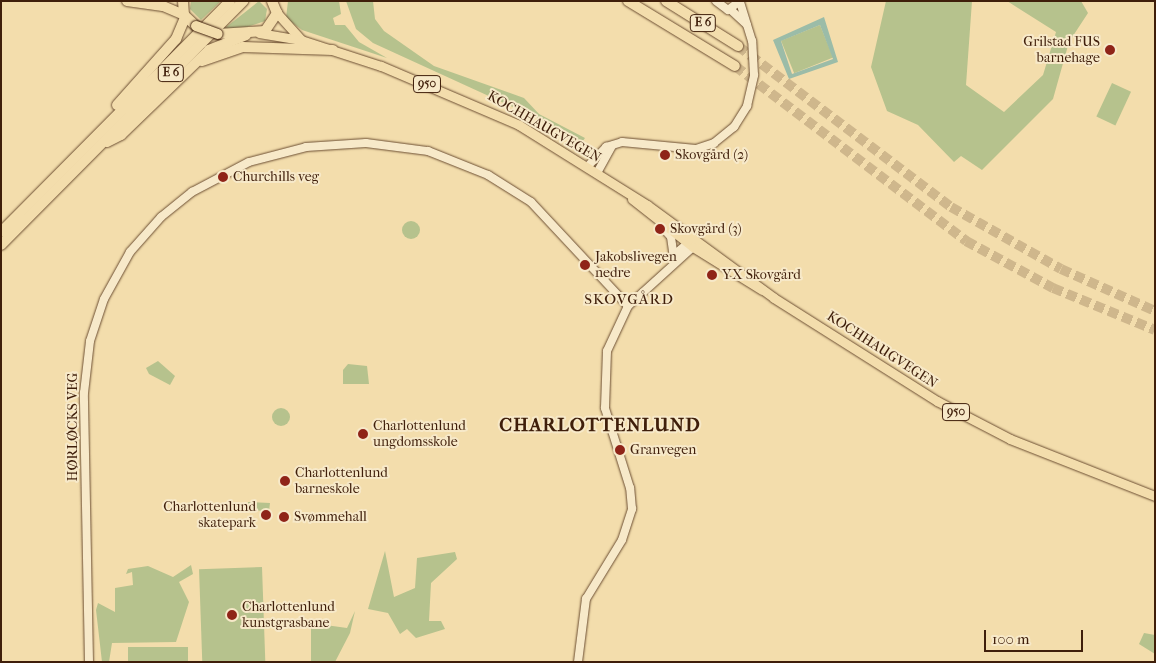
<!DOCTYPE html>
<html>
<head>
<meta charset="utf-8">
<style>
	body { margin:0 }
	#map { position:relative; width:1156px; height:663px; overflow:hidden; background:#f3ddac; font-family:"IM FELL French Canon",serif }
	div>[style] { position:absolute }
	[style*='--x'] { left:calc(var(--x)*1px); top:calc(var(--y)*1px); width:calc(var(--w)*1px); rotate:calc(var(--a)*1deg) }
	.green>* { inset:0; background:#b6c28d; transform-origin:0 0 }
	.round { border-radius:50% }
	.water>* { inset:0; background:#9bbca8 }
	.trunk-tunnel>* { height:10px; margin-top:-5px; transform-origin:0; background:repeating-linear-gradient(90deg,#cfb78c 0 10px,transparent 0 15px) }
	.roads { filter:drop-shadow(0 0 1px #6c4e32) drop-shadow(0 0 1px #6c4e32) }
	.tertiary>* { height:8px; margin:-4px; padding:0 4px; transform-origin:4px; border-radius:4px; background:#f7e9c9 }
	.primary>* { height:9px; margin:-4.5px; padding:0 4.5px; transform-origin:4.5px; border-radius:4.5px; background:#f3ddac }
	.trunk>* { height:10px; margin:-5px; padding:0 5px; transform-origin:5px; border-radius:5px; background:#f3ddac }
	.bridges { filter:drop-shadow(0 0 1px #3f1e0a) drop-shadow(0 0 1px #3f1e0a) }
	.trunk-bridge>* { height:10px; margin:-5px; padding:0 5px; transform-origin:5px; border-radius:5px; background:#f3ddac }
	.dots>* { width:14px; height:14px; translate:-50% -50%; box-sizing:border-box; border:2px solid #f7e9c9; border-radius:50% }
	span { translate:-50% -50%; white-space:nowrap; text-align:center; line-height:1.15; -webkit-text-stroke:4px #f7e9c9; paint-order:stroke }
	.shield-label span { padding:1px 4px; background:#f7e9c9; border:1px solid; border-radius:4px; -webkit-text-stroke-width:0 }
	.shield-label { font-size:12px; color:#3f1e0a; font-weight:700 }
	.poi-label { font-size:14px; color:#3f1e0a }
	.right { translate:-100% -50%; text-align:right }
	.left { translate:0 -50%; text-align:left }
	.street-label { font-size:14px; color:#3f1e0a }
	.neighbourhood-label { font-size:15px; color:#3f1e0a; letter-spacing:1px }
	.district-label { font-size:19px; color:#3f1e0a; font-weight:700; letter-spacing:1px }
	.frame { position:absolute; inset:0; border:2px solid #3f1e0a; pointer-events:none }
	.scale { position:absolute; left:984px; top:630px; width:99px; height:22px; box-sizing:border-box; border:2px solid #3f1e0a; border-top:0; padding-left:6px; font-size:15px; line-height:18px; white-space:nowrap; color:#3f1e0a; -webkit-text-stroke:4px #f7e9c9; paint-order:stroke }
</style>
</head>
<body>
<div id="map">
	<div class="green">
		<div style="clip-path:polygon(191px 1px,221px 1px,201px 20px,190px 9px)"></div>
		<div style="clip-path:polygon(259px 1px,267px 9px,265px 21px,241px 29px,225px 28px)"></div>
		<div style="clip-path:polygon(288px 1px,339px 1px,341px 14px,333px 18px,335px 25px,345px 25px,359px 42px,387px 58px,302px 30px,286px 18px)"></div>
		<div style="clip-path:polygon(346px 1px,373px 1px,375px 19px,384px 31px,434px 66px,524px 98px,539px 114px,585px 138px,580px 145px,539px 119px,373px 43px,356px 29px)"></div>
		<div style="clip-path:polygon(886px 1px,972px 1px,966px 85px,1004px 112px,1043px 75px,1056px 32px,1007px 1px,1081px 1px,1088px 13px,1069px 42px,1053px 99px,982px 170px,961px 156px,954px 162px,918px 125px,887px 111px,871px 67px)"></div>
		<div style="left:820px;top:25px;width:35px;height:42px;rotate:68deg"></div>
		<div style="left:1112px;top:83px;width:21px;height:37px;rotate:25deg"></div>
		<div class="round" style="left:402px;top:221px;width:18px;height:18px"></div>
		<div style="clip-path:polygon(158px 361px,175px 376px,170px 385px,149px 374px,146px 368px)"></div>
		<div style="clip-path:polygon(348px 364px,367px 366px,369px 384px,343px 384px,343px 370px)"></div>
		<div class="round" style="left:272px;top:408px;width:18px;height:18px"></div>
		<div style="clip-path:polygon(248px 502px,270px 503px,268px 520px,262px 519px,262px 511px,247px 509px)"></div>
		<div style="clip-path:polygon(385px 551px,394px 597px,415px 588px,417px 558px,455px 552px,457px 559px,431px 583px,429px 621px,441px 621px,445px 629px,416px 638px,407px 629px,400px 634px,388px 613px,368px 609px)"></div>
		<div style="clip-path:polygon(191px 565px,193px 574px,179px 582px,189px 602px,176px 642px,112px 643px,109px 662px,102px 662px,96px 610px,98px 603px,115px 612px,115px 588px,133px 585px,132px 572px,126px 574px,128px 569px,148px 566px,173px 577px)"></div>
		<div style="left:262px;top:567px;width:95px;height:63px;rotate:88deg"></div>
		<div style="clip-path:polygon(355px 611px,350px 633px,335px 662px,311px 662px,311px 623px,347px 628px)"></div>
		<div style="clip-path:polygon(1144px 633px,1155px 635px,1155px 654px,1139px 644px)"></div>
		<div style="left:128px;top:647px;width:60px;height:15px"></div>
	</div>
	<div class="water">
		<div style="clip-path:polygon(evenodd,824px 17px,838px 62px,789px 79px,773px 40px,824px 17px,820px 25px,833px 59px,792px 74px,781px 41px,820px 25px)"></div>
	</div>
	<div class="trunk-tunnel">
		<div style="--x:738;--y:46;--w:267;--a:37.1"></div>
		<div style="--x:951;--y:207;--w:126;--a:29.4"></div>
		<div style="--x:1061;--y:269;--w:103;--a:24.1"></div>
		<div style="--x:735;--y:66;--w:290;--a:37.1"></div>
		<div style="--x:966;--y:241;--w:99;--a:28.4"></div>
		<div style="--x:1053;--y:288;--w:110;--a:22.4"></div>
	</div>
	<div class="roads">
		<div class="tertiary">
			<div style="--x:716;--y:1;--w:15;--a:37"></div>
			<div style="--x:728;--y:10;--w:15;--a:-37"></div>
			<div style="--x:730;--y:9;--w:23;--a:43"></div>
			<div style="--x:587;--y:167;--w:28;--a:-46"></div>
			<div style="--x:606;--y:147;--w:17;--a:-17"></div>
			<div style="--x:622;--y:142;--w:74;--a:5.4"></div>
			<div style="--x:696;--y:149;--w:19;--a:-18"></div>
			<div style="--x:714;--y:143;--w:26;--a:-39"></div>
			<div style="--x:734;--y:127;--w:25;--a:-58"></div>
			<div style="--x:747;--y:106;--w:32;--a:-77"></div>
			<div style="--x:754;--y:75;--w:34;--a:-93"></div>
			<div style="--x:752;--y:41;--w:41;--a:-107.1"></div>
			<div style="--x:597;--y:173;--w:31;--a:-61"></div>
			<div style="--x:663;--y:228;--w:12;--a:48"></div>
			<div style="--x:671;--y:237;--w:21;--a:82"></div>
			<div style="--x:89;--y:662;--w:269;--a:-91.1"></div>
			<div style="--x:84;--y:393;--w:52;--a:-83.4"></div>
			<div style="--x:90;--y:341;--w:44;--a:-71.6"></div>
			<div style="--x:104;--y:299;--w:54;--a:-61"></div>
			<div style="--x:130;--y:252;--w:47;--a:-48.5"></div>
			<div style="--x:161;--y:217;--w:40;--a:-39"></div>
			<div style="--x:192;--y:192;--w:64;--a:-27.8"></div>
			<div style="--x:249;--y:162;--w:59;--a:-14.7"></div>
			<div style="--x:306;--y:147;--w:60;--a:-3.8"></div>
			<div style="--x:366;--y:143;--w:63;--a:7.4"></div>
			<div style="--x:428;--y:151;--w:65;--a:21.8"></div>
			<div style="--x:488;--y:175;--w:51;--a:32.1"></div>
			<div style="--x:531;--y:202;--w:142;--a:47"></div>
			<div style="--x:578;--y:662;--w:64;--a:-82.8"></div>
			<div style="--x:586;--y:599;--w:69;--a:-58.6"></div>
			<div style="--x:622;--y:540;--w:33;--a:-72"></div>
			<div style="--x:632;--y:509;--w:21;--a:-95"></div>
			<div style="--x:630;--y:488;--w:84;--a:-107.4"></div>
			<div style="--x:605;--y:408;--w:57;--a:-88"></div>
			<div style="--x:607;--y:351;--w:50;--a:-65"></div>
			<div style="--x:628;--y:306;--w:88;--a:-42.2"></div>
			<div style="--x:693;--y:247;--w:9;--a:-84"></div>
			<div style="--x:694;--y:238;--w:26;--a:140"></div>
		</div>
		<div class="primary">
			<div style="--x:277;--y:13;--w:36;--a:48"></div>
			<div style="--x:259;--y:33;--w:43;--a:9.5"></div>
			<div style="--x:301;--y:40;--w:84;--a:18"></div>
			<div style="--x:381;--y:66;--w:150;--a:23.1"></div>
			<div style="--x:519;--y:125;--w:151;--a:32"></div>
			<div style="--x:647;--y:205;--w:157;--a:36.2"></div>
			<div style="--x:774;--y:298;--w:193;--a:32.3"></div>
			<div style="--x:937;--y:401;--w:82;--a:27.5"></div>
			<div style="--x:1010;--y:439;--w:156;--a:21.5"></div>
			<div style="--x:632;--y:199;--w:78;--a:38.2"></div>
			<div style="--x:693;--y:247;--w:81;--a:31.9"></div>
		</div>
		<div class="trunk">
			<div style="--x:127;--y:1;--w:36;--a:8"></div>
			<div style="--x:163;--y:6;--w:23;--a:23"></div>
			<div style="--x:183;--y:1;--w:14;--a:86"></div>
			<div style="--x:184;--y:15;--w:16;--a:43"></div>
			<div style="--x:628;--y:1;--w:125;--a:31.3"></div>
			<div style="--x:666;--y:1;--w:85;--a:32"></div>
			<div style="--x:218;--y:34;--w:47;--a:-3.7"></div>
			<div style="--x:265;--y:31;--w:22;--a:-56"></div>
			<div style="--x:277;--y:13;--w:13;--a:-113"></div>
			<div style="--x:202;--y:61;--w:43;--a:-18.9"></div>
			<div style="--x:243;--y:47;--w:90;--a:1.9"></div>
			<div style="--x:117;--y:105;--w:89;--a:-48.2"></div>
			<div style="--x:176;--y:39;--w:23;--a:-67"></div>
			<div style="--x:107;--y:142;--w:16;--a:-27"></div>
			<div style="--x:121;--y:135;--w:122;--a:-44"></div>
			<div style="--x:209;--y:50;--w:40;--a:-22"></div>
			<div style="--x:1;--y:232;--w:325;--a:-45.2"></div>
			<div style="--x:1;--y:245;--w:344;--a:-45.2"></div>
		</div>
	</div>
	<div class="bridges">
		<div class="trunk-bridge">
			<div style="--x:196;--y:26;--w:23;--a:20"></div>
		</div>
	</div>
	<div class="dots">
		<div style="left:1110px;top:50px;background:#8f2418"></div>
		<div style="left:665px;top:155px;background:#8f2418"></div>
		<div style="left:223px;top:177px;background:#8f2418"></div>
		<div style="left:660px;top:229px;background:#8f2418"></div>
		<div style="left:585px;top:265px;background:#8f2418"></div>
		<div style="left:712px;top:275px;background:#8f2418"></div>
		<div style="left:363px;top:434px;background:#8f2418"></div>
		<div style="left:620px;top:450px;background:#8f2418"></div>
		<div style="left:285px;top:481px;background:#8f2418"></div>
		<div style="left:266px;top:515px;background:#8f2418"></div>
		<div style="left:284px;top:517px;background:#8f2418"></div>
		<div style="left:232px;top:615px;background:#8f2418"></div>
	</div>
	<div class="shield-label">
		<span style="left:703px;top:23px">E 6</span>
		<span style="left:171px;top:73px">E 6</span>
		<span style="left:427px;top:84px">950</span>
		<span style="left:956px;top:412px">950</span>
	</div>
	<div class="poi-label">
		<span class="right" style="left:1100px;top:50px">Grilstad FUS<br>barnehage</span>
		<span class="left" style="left:675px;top:155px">Skovgård (2)</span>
		<span class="left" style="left:233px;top:177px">Churchills veg</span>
		<span class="left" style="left:670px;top:229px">Skovgård (3)</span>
		<span class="left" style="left:595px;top:265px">Jakobslivegen<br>nedre</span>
		<span class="left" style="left:722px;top:275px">YX Skovgård</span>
		<span class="left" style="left:373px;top:434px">Charlottenlund<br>ungdomsskole</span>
		<span class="left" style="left:630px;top:450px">Granvegen</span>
		<span class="left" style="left:295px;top:481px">Charlottenlund<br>barneskole</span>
		<span class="right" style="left:256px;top:515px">Charlottenlund<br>skatepark</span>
		<span class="left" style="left:294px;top:517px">Svømmehall</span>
		<span class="left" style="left:242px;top:615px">Charlottenlund<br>kunstgrasbane</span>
	</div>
	<div class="street-label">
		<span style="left:544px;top:127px;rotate:30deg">KOCHHAUGVEGEN</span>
		<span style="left:882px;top:350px;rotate:33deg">KOCHHAUGVEGEN</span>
		<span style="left:73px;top:427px;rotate:-90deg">HØRLØCKS VEG</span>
	</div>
	<div class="neighbourhood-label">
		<span style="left:629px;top:300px">SKOVGÅRD</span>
	</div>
	<div class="district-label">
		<span style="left:600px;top:426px">CHARLOTTENLUND</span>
	</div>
	<div class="frame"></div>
	<div class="scale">100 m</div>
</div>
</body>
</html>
